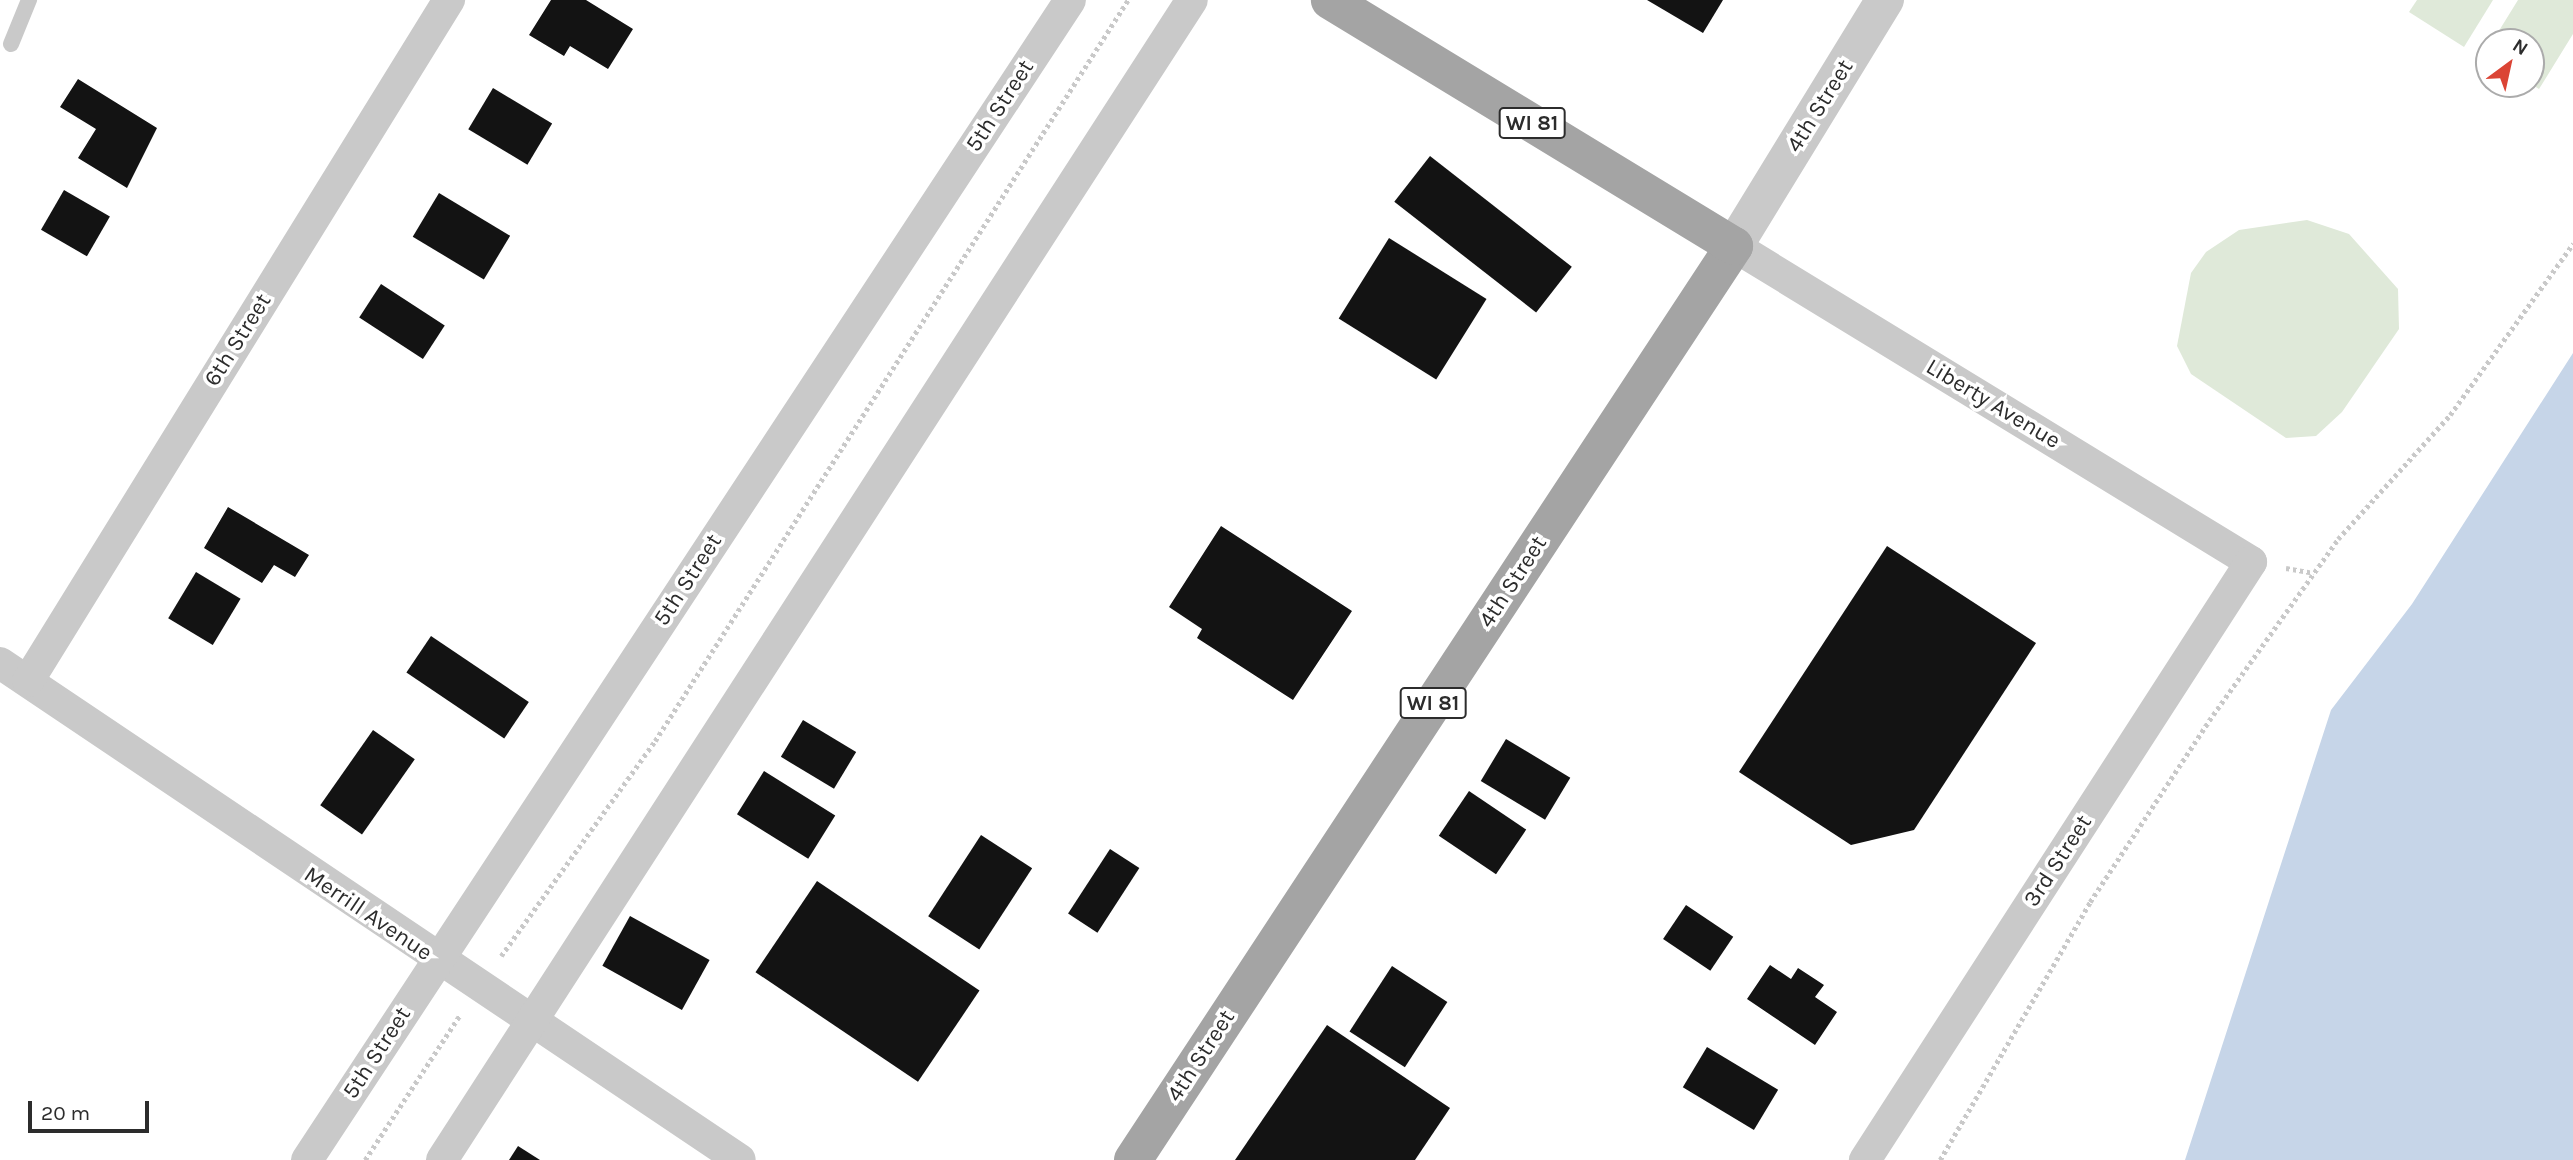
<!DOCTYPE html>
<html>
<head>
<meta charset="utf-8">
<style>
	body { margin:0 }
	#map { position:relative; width:2573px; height:1160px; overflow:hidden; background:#fff; font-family:Karla,sans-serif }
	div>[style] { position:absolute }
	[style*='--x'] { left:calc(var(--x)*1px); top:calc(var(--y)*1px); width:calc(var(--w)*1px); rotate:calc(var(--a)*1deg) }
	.green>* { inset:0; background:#dfe9d9 }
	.water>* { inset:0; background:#c6d5e8 }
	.building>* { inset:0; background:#131313; transform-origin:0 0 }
	.path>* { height:4.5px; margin-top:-2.25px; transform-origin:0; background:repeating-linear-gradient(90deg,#c9c9c9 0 3.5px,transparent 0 7px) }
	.service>* { height:16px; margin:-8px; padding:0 8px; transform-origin:8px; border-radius:8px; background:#c9c9c9 }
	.minor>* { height:32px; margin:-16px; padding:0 16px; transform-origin:16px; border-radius:16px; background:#c9c9c9 }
	.tertiary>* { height:38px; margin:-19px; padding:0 19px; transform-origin:19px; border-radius:19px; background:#c9c9c9 }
	.primary>* { height:38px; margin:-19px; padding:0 19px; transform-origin:19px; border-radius:19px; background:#a4a4a4 }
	span { translate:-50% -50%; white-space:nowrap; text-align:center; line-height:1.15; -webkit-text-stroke:7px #fff; paint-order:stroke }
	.shield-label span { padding:2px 5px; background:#fff; border:2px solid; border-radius:5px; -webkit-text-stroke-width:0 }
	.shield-label { font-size:21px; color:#2c2c2c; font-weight:700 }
	.street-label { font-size:23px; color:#2c2c2c }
	.north { position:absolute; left:2475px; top:28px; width:70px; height:70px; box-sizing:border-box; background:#fff; border:2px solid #ababab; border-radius:50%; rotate:33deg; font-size:19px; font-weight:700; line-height:28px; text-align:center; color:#2c2c2c }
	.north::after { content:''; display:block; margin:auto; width:24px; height:32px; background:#db4435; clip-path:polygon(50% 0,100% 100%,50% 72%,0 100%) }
	.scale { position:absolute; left:28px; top:1101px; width:121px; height:32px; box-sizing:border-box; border:4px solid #2c2c2c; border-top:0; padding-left:9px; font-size:21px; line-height:24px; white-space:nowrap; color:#2c2c2c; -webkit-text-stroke:5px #fff; paint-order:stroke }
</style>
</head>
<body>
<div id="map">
	<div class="green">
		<div style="clip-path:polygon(2417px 0,2493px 0,2464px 47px,2409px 12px)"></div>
		<div style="clip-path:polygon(2518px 0,2573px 0,2573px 34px,2539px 89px,2531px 84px,2531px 42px,2492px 42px)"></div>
		<div style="clip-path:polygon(2307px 220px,2349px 234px,2398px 289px,2399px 329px,2342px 412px,2316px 436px,2286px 438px,2191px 374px,2177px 346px,2191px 273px,2206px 252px,2239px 230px)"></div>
	</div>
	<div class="water">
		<div style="clip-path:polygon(2573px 353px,2573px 1160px,2185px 1160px,2331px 710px,2412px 604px)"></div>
	</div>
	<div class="building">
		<div style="clip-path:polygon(551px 0,586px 0,633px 29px,608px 69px,570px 46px,564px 56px,529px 35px)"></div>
		<div style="clip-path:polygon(1647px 0,1723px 0,1703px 33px)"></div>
		<div style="clip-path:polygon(78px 79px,157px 128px,127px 188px,78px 158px,96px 129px,60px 107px)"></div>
		<div style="left:493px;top:88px;width:69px;height:48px;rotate:31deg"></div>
		<div style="left:1430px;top:156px;width:180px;height:58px;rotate:38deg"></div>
		<div style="left:64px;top:190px;width:53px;height:46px;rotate:30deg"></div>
		<div style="left:439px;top:193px;width:83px;height:51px;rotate:31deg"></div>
		<div style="left:1389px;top:238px;width:115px;height:95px;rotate:32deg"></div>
		<div style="left:381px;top:284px;width:76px;height:40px;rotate:33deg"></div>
		<div style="clip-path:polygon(228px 507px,309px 555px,295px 577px,274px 565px,262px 583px,204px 548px)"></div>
		<div style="clip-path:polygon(1221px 526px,1352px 611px,1293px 700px,1197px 638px,1202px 629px,1169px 607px)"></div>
		<div style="clip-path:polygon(1887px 546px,2036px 643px,1914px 830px,1851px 845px,1739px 772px)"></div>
		<div style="left:196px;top:572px;width:52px;height:54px;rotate:31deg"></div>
		<div style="left:431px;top:636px;width:118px;height:44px;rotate:34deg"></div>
		<div style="left:803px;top:720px;width:62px;height:43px;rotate:31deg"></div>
		<div style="left:373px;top:730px;width:51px;height:92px;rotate:35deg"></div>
		<div style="left:1506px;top:739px;width:75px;height:49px;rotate:31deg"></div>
		<div style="left:764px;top:771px;width:84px;height:51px;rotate:32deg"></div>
		<div style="left:1469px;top:791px;width:69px;height:54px;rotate:34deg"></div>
		<div style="left:981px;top:835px;width:61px;height:97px;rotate:33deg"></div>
		<div style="left:1110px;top:849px;width:35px;height:77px;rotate:33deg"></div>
		<div style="left:817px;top:881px;width:196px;height:110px;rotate:34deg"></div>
		<div style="left:1686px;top:905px;width:57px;height:41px;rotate:34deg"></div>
		<div style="left:630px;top:916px;width:91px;height:57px;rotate:29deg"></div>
		<div style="clip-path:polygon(1770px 965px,1791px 979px,1798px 968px,1824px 985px,1815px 997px,1837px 1012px,1815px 1045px,1747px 999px)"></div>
		<div style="left:1392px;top:966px;width:66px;height:78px;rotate:33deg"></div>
		<div style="clip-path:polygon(1327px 1025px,1450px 1108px,1415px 1160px,1235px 1160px)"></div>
		<div style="left:1707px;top:1047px;width:83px;height:47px;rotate:31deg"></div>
		<div style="clip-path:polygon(518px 1146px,540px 1160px,509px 1160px)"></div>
	</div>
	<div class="path">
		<div style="--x:2286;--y:568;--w:28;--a:10"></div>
		<div style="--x:501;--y:956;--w:264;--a:-54.4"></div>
		<div style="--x:655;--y:741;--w:879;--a:-57.45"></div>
		<div style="--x:365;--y:1160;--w:173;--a:-56.8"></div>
		<div style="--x:1940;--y:1160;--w:298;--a:-59.8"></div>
		<div style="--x:2090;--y:902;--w:224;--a:-56.7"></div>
		<div style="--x:2213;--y:715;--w:216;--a:-54.6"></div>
		<div style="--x:2338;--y:539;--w:167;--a:-47.9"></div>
		<div style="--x:2450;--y:415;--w:211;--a:-54.3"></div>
	</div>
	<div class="service">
		<div style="--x:11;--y:44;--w:48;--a:-67.8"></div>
	</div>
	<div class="minor">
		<div style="--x:1734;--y:246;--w:606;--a:31.43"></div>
		<div style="--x:2251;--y:562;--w:712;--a:122.84"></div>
		<div style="--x:0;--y:663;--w:891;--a:33.89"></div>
		<div style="--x:28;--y:681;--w:801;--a:-58.28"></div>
		<div style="--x:307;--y:1160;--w:1388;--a:-56.66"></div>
		<div style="--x:442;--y:1160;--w:1381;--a:-57.12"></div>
	</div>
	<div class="tertiary">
		<div style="--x:1734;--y:246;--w:289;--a:-58.5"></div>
	</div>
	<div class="primary">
		<div style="--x:1133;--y:1160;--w:1094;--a:-56.67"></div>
		<div style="--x:1734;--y:246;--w:473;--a:-148.7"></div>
	</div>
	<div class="shield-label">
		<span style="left:1532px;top:123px">WI 81</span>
		<span style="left:1433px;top:703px">WI 81</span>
	</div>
	<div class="street-label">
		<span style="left:1000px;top:106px;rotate:-57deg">5th Street</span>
		<span style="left:1820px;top:106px;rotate:-58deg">4th Street</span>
		<span style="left:238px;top:340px;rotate:-58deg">6th Street</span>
		<span style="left:1993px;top:404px;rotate:31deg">Liberty Avenue</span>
		<span style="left:688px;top:580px;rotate:-57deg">5th Street</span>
		<span style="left:1513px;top:582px;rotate:-57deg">4th Street</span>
		<span style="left:2058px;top:861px;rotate:-57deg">3rd Street</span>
		<span style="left:368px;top:914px;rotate:34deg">Merrill Avenue</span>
		<span style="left:377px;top:1053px;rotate:-57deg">5th Street</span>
		<span style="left:1201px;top:1056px;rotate:-57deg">4th Street</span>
	</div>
	<div class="north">N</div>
	<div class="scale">20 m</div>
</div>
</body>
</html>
